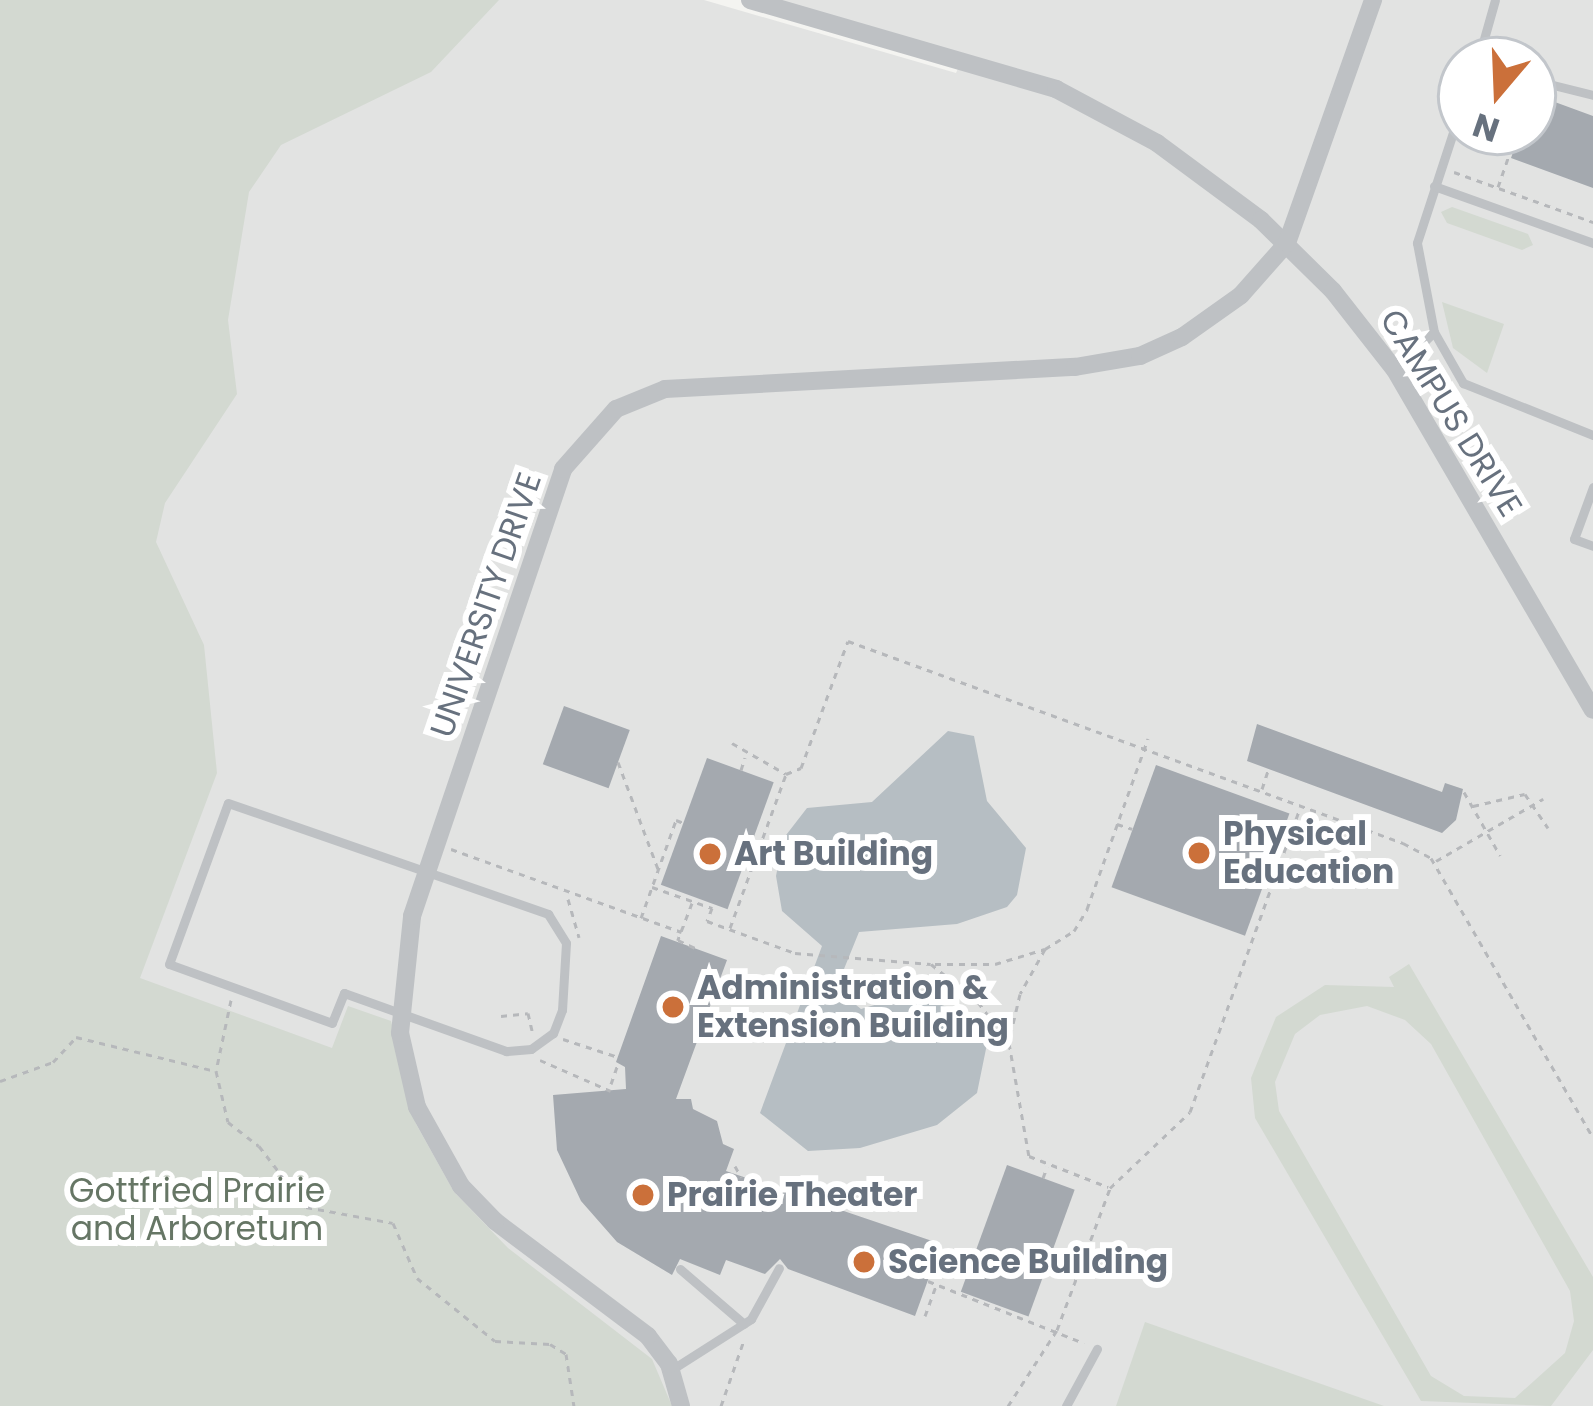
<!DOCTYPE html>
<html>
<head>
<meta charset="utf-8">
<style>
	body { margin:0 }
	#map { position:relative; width:1593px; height:1406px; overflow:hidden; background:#f4f4f1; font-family:Poppins,sans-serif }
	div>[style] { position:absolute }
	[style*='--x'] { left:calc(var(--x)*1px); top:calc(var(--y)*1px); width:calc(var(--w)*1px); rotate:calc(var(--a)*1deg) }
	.built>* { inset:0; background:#e2e3e2 }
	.green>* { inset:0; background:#d3d9d1 }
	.water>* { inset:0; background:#b6bec3 }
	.building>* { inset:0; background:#a4a9af; transform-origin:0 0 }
	.path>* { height:3px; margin-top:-1.5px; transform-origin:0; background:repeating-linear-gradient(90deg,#b6b8bb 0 6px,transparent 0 12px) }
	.service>* { height:9px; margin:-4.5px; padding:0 4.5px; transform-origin:4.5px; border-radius:4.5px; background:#bec1c4 }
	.minor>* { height:18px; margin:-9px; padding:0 9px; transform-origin:9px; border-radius:9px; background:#bec1c4 }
	.dots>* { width:33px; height:33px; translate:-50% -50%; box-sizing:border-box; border:6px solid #fff; border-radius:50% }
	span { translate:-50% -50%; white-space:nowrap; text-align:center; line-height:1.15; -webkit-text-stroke:12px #fff; paint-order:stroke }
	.street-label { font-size:33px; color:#67717e }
	.poi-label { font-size:33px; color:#67717e; font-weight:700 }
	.left { translate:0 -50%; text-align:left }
	.park-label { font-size:33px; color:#667665 }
	.north { position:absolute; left:1437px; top:36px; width:120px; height:120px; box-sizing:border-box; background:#fff; border:3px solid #c2c6cb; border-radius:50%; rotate:199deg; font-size:33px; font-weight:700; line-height:48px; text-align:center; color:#67717e }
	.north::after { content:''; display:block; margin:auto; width:42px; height:54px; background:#cb703a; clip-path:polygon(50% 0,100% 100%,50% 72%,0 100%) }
</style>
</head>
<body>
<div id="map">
	<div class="built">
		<div style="clip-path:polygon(evenodd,0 0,704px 0,956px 73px,963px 57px,750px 0,1593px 0,1593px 1406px,0 1406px,0 0,1461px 60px,1533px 60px,1533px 132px,1461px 132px,1461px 60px)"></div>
	</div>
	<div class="green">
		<div style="clip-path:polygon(0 0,499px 0,431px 72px,281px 145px,249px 192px,228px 320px,237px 394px,165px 503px,156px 542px,204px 645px,217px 773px,140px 978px,332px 1048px,348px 1006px,391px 1021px,416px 1124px,454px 1192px,508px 1248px,652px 1359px,672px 1406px,0 1406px)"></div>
		<div style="clip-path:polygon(1452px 207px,1528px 234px,1533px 245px,1522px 250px,1447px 223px,1441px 212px)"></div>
		<div style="clip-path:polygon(1442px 302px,1504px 324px,1487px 373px,1453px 348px)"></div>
		<div style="clip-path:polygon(evenodd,1409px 964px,1593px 1277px,1593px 1350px,1551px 1406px,1421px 1401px,1255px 1118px,1251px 1078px,1276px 1017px,1325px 985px,1394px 987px,1389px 977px,1409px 964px,1367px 1006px,1405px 1020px,1431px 1044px,1570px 1291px,1574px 1321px,1565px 1353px,1515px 1398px,1464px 1396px,1431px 1376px,1279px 1111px,1275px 1082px,1295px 1034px,1320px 1015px,1367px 1006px)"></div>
		<div style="clip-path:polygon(1145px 1322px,1384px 1406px,1116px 1406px)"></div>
	</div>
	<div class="water">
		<div style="clip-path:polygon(948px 731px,974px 736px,987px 801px,1026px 848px,1017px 895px,1007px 907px,957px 924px,859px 932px,844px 969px,845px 996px,861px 1009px,911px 994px,961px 1012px,987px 1044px,977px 1093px,937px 1125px,860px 1148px,808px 1151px,760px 1113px,822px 946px,782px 911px,776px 876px,783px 839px,807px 808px,872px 802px)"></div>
	</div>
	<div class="building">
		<div style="clip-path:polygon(1533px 94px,1593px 116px,1593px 188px,1511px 158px,1520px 132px,1533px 132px)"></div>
		<div style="left:564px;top:706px;width:70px;height:62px;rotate:20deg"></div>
		<div style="clip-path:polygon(1257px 724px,1442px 792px,1445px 783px,1463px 789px,1456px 820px,1442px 833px,1247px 761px)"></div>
		<div style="left:707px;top:758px;width:71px;height:135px;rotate:20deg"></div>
		<div style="left:1156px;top:765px;width:142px;height:130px;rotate:20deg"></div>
		<div style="clip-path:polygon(661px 936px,727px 960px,676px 1099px,691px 1099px,693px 1109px,717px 1121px,723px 1144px,734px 1149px,726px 1171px,941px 1244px,915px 1316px,788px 1269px,780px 1259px,765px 1274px,726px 1260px,720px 1275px,680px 1259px,672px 1275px,617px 1242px,581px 1201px,557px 1150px,553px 1095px,626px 1089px,625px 1067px,616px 1062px)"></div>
		<div style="left:1007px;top:1165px;width:72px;height:135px;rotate:20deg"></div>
	</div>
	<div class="path">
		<div style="--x:1454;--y:172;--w:148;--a:19.8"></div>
		<div style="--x:1498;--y:187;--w:58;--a:-70.9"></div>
		<div style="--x:732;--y:743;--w:62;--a:29.9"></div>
		<div style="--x:786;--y:774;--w:16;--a:-22"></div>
		<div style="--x:801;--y:768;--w:135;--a:-69.7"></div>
		<div style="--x:848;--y:641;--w:591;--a:20"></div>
		<div style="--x:1403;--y:843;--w:32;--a:28"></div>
		<div style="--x:1431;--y:858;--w:323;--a:59.9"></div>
		<div style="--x:618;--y:762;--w:114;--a:69.5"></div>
		<div style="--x:741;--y:770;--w:13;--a:-72"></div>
		<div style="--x:1262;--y:789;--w:19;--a:-72"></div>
		<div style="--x:1464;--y:792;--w:73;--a:60.3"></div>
		<div style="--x:1473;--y:806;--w:53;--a:-13"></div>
		<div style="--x:1525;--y:794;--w:41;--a:55.9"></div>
		<div style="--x:1117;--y:824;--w:16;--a:18"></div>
		<div style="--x:451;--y:849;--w:245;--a:19.8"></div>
		<div style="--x:1436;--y:861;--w:124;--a:-30.1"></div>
		<div style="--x:652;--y:887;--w:64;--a:19.3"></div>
		<div style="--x:712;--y:908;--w:14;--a:111"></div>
		<div style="--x:707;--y:921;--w:94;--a:20"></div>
		<div style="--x:795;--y:953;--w:136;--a:4.6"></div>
		<div style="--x:931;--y:964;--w:60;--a:39"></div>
		<div style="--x:978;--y:1002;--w:51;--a:52.9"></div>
		<div style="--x:1009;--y:1043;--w:115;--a:80"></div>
		<div style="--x:1029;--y:1156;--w:85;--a:21.4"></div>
		<div style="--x:568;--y:899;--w:40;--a:74"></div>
		<div style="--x:692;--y:903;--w:40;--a:111"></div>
		<div style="--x:678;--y:940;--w:21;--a:25"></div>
		<div style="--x:641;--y:918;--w:104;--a:-70.3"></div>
		<div style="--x:676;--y:820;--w:9;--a:21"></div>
		<div style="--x:730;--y:928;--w:164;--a:-70"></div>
		<div style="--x:1045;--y:949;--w:34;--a:-32"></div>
		<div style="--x:1074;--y:931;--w:26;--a:-59"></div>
		<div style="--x:1087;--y:909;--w:181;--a:-70.3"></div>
		<div style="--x:935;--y:964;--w:60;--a:0"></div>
		<div style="--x:995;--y:964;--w:52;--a:-16.7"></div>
		<div style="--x:1045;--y:949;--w:51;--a:119.1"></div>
		<div style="--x:1020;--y:994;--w:48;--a:103.2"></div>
		<div style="--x:231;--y:1000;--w:73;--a:101.9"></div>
		<div style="--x:216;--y:1071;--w:52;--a:76.8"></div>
		<div style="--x:228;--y:1122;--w:39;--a:38"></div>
		<div style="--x:259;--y:1146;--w:77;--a:52.4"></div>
		<div style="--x:306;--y:1207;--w:88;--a:10.4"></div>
		<div style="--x:393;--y:1223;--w:60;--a:66.4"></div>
		<div style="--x:417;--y:1278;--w:100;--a:38.9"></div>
		<div style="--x:495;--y:1341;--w:55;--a:3.1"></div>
		<div style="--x:550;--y:1344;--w:19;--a:32"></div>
		<div style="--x:566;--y:1354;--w:53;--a:81.3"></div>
		<div style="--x:501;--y:1016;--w:27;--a:-6"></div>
		<div style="--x:528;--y:1013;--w:18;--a:77"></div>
		<div style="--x:563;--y:1039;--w:58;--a:18.1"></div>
		<div style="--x:540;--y:1060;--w:77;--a:23.6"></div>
		<div style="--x:0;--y:1081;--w:56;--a:-19.7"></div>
		<div style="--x:53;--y:1062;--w:34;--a:-47"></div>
		<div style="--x:76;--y:1037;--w:144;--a:13.7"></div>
		<div style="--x:611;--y:1084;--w:21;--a:-71"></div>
		<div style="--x:735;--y:1166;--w:13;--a:61"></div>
		<div style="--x:1043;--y:1178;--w:12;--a:-70"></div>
		<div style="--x:928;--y:1281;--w:168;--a:21.7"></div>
		<div style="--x:925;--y:1316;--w:32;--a:-70"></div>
		<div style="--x:721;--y:1406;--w:70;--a:-70.8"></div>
		<div style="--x:1008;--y:1406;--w:90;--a:-57.2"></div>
		<div style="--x:1057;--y:1330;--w:152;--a:-69.5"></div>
		<div style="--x:1110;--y:1188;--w:110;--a:-43.5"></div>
		<div style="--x:1190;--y:1112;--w:323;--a:-70.1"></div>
	</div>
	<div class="service">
		<div style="--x:1478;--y:60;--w:62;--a:-74.2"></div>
		<div style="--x:1533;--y:80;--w:62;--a:14"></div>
		<div style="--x:1461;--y:108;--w:142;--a:108.1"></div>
		<div style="--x:1417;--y:243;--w:91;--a:79.2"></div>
		<div style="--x:1434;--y:332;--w:59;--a:60.4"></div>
		<div style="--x:1463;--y:383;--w:140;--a:21.8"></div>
		<div style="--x:1434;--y:186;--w:169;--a:19.7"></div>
		<div style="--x:1395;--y:370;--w:54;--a:-44.3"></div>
		<div style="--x:1593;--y:487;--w:55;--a:110.1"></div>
		<div style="--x:1574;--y:539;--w:20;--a:20"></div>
		<div style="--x:228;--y:803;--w:339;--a:19.1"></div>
		<div style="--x:548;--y:914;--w:34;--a:58"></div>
		<div style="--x:566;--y:943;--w:67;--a:93.4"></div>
		<div style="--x:562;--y:1010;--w:25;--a:111"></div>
		<div style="--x:553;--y:1033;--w:27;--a:144"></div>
		<div style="--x:531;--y:1049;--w:25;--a:175"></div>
		<div style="--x:506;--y:1051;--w:172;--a:-160.3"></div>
		<div style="--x:344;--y:993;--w:32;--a:112"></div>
		<div style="--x:332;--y:1023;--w:173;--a:-160.1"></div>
		<div style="--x:169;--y:964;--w:171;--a:-69.9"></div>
		<div style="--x:680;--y:1269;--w:84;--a:40.7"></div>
		<div style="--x:671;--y:1370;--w:95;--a:-32.5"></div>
		<div style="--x:751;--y:1319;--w:58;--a:-61.2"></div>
		<div style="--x:1066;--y:1406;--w:65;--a:-61.5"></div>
	</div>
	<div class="minor">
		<div style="--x:750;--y:0;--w:319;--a:16.2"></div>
		<div style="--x:1056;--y:89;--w:115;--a:28.1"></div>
		<div style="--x:1157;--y:143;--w:129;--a:36.5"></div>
		<div style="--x:1261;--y:220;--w:101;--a:44.6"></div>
		<div style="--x:1333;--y:291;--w:100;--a:51.9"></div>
		<div style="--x:1395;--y:370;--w:393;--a:59.8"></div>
		<div style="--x:681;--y:1406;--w:44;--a:-105.9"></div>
		<div style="--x:669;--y:1364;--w:35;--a:-127"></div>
		<div style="--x:648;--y:1336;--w:191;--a:-143.1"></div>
		<div style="--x:495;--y:1221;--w:49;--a:-134.2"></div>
		<div style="--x:461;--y:1186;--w:90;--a:-119.1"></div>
		<div style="--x:417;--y:1107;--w:76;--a:-102.9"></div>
		<div style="--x:400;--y:1033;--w:118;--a:-84.1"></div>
		<div style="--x:412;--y:916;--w:472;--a:-71.3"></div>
		<div style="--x:563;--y:469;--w:80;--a:-48.5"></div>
		<div style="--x:616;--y:409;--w:53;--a:-22.2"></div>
		<div style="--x:665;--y:389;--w:411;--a:-3.1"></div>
		<div style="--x:1075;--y:367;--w:66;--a:-9.6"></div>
		<div style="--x:1140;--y:356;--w:46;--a:-24.3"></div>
		<div style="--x:1182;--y:337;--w:72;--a:-35.4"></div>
		<div style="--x:1241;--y:295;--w:69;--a:-48.5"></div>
		<div style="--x:1287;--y:243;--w:258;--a:-70.5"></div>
	</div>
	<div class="dots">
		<div style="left:1199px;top:853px;background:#cb703a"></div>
		<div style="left:710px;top:854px;background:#cb703a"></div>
		<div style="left:673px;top:1007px;background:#cb703a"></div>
		<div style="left:643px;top:1195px;background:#cb703a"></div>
		<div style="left:864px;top:1262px;background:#cb703a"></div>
	</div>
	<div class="street-label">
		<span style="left:1451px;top:413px;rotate:58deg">CAMPUS DRIVE</span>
		<span style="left:486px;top:605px;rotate:-71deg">UNIVERSITY DRIVE</span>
	</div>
	<div class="poi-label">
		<span class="left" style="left:1223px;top:853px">Physical<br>Education</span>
		<span class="left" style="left:734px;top:854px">Art Building</span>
		<span class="left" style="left:697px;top:1007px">Administration &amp;<br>Extension Building</span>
		<span class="left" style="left:667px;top:1195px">Prairie Theater</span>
		<span class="left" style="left:888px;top:1262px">Science Building</span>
	</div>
	<div class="park-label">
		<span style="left:197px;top:1210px">Gottfried Prairie<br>and Arboretum</span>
	</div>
	<div class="north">N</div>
</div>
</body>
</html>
